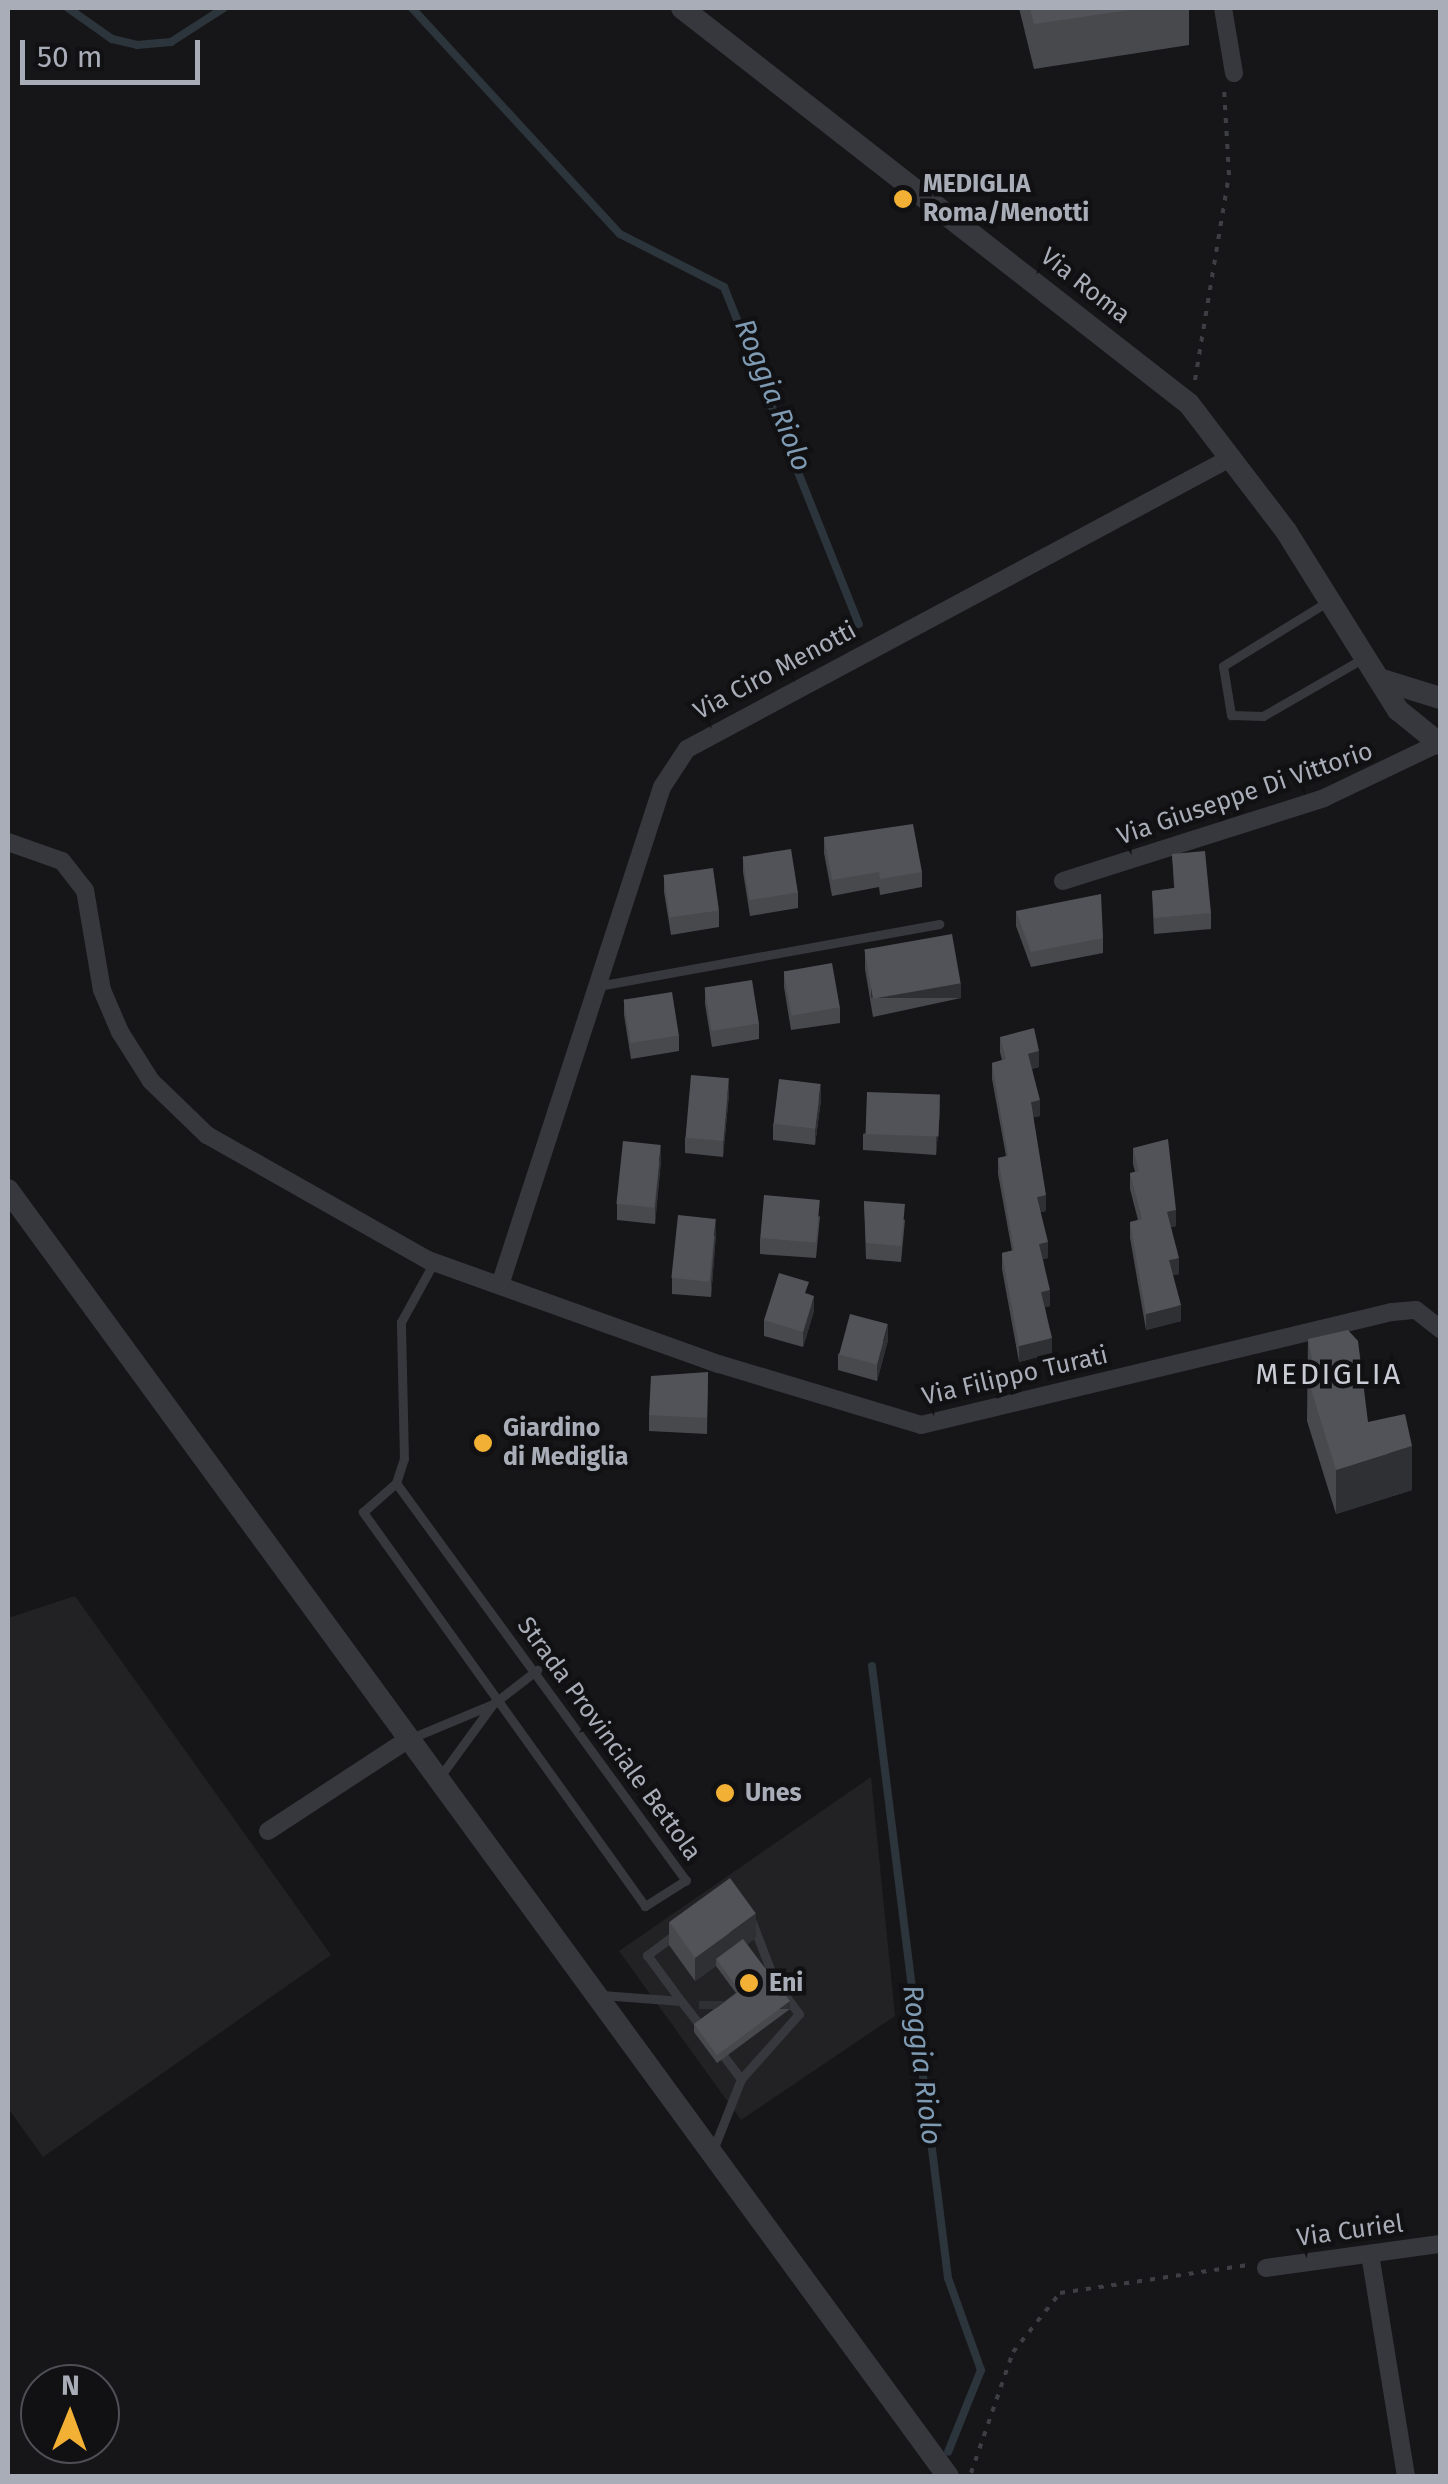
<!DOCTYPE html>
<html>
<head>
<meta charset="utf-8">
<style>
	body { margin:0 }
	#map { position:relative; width:1448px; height:2484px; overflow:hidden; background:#161618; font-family:"Fira Sans",sans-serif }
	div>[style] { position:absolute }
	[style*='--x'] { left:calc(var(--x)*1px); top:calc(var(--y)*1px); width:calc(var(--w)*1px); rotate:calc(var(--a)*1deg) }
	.built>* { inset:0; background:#222225 }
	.stream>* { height:8px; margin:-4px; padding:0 4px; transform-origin:4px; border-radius:4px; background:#2c353c }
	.path>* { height:4px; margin-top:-2px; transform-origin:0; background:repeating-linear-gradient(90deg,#3d3f44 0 5px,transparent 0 13px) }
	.service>* { height:9px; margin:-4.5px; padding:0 4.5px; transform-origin:4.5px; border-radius:4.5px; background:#37383d }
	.minor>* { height:18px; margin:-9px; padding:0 9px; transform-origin:9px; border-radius:9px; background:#37383d }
	.tertiary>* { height:22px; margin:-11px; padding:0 11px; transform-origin:11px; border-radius:11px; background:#37383d }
	.wall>* { inset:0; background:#47494d }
	.shaded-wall>* { inset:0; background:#2f3033; transform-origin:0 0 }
	.building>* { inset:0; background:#525359; transform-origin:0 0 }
	.dots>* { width:28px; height:28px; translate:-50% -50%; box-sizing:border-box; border:5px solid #111113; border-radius:50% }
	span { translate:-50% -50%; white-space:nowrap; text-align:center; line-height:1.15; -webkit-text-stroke:9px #111113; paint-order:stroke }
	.poi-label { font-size:25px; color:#a8adb8; font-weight:700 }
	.left { translate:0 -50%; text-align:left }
	.street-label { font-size:25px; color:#a8adb8 }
	.water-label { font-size:28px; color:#7f9bb3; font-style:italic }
	.quarter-label { font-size:30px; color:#c9ccd4; letter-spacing:2.5px }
	.frame { position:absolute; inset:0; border:10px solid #a8adb8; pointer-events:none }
	.north { position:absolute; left:20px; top:2364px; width:100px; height:100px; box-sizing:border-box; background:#111113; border:2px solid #4d4f55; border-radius:50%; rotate:1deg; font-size:28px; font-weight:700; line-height:40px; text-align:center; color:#a8adb8 }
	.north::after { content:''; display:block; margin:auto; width:35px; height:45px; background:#f2b134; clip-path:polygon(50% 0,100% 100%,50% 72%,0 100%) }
	.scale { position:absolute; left:20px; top:40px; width:180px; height:45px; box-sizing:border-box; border:5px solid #a8adb8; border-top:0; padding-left:12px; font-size:30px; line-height:35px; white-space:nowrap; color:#a8adb8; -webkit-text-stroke:8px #111113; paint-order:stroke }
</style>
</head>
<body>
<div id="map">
	<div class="built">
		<div style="clip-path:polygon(75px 1596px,331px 1955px,43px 2157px,8px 2108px,8px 1618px)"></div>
		<div style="clip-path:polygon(871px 1777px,895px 2016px,741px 2120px,619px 1951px)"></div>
	</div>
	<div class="stream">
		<div style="--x:68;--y:8;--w:54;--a:35.2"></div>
		<div style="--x:112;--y:39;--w:26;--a:13"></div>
		<div style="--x:137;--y:45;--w:34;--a:-5"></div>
		<div style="--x:171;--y:42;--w:63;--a:-32.7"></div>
		<div style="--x:412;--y:8;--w:307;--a:47.4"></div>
		<div style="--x:620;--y:234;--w:117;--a:27"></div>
		<div style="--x:724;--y:287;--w:363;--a:68.2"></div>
		<div style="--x:872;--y:1666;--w:617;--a:82.92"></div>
		<div style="--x:948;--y:2278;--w:98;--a:70.3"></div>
		<div style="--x:981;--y:2370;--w:88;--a:111.9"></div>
	</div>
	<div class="path">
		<div style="--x:1195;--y:380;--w:208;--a:-80.6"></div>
		<div style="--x:1229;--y:175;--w:87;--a:-93.3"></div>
		<div style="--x:971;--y:2473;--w:128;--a:-70.9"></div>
		<div style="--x:1013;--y:2352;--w:75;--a:-51.5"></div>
		<div style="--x:1060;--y:2293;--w:190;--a:-8.5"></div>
	</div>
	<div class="service">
		<div style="--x:1327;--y:602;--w:122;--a:148.4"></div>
		<div style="--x:1223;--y:666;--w:50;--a:80.7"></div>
		<div style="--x:1231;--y:715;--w:32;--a:2"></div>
		<div style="--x:1263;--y:716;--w:114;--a:-29.9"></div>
		<div style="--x:598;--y:986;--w:347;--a:-10.3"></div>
		<div style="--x:396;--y:1483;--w:492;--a:53.9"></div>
		<div style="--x:686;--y:1880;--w:49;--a:147.6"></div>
		<div style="--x:645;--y:1906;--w:485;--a:-125.6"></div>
		<div style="--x:363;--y:1512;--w:44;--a:-41.3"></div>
		<div style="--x:396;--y:1483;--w:25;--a:-72"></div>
		<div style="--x:404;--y:1459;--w:137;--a:-91.3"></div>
		<div style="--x:401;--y:1322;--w:68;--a:-61.2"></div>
		<div style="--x:409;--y:1739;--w:91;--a:-22.6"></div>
		<div style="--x:493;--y:1704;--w:56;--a:-37.7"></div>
		<div style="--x:439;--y:1778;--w:92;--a:-53.9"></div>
		<div style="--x:752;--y:1922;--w:64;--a:69"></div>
		<div style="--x:678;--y:1932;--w:39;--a:143"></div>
		<div style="--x:647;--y:1955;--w:57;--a:53.5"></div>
		<div style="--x:602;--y:1995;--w:79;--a:4.3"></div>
		<div style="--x:681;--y:2001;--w:36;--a:52"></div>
		<div style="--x:741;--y:2079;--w:87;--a:-48.3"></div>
		<div style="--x:799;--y:2014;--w:25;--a:-127"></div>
		<div style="--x:713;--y:2150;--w:76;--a:-68.5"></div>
		<div style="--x:741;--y:2079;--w:38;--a:-127"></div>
	</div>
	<div class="minor">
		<div style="--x:1223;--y:8;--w:66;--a:80.4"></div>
		<div style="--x:8;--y:842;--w:57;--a:19.4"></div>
		<div style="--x:62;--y:861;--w:37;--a:52"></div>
		<div style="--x:85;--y:890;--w:101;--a:80.4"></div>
		<div style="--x:102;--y:990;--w:46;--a:66.8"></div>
		<div style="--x:120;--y:1032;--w:58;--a:57.7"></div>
		<div style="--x:151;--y:1081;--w:78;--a:44"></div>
		<div style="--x:207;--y:1135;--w:254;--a:29.5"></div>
		<div style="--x:428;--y:1260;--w:309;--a:19.7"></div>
		<div style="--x:719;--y:1364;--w:211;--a:16.8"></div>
		<div style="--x:921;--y:1425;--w:484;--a:-13.5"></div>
		<div style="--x:1392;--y:1312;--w:24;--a:-5"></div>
		<div style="--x:1416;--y:1310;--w:31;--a:38"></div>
		<div style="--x:1063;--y:881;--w:274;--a:-17.6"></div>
		<div style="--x:1324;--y:798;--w:125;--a:-25.5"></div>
		<div style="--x:500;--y:1285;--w:524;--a:-71.98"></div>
		<div style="--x:662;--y:787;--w:45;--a:-56.7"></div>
		<div style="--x:687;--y:749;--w:618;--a:-28.18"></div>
		<div style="--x:268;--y:1831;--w:166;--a:-33.2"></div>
		<div style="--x:1370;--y:2254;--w:225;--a:80.8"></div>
		<div style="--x:1266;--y:2268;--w:176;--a:-7.9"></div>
	</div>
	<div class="tertiary">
		<div style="--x:682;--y:8;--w:643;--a:37.99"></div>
		<div style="--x:1189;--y:404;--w:160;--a:52.6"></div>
		<div style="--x:1286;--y:531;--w:211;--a:58"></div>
		<div style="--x:1398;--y:710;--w:54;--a:39"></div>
		<div style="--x:1379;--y:679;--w:64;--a:17.3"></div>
		<div style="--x:8;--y:1190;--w:1593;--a:53.84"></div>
	</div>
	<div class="wall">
		<div style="clip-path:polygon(1019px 8px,1189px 8px,1189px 45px,1034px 69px)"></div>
		<div style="clip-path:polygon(824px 837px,922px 872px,922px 887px,880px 895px,879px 887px,832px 896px,824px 853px)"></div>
		<div style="clip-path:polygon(1172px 854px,1211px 913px,1211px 929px,1154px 934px,1152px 891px,1174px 888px)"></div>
		<div style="clip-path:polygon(743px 856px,798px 892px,798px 908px,750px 916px,743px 872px)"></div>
		<div style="clip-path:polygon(664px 876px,719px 911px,719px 927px,671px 935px,664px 892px)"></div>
		<div style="clip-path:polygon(1016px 911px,1103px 938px,1103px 953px,1031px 967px,1016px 926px)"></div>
		<div style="clip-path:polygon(865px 953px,961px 998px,873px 1017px,865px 969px)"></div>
		<div style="clip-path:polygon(784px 971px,840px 1007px,840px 1023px,791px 1030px,784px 987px)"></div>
		<div style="clip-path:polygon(705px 988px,759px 1023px,759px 1039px,712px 1047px,705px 1004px)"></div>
		<div style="clip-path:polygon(624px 999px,679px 1035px,679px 1051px,631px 1059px,624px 1015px)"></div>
		<div style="clip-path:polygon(1000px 1037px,1039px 1067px,1032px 1069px,1040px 1116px,1033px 1117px,1046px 1211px,1040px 1212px,1048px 1258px,1043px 1259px,1050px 1306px,1045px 1307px,1052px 1353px,1019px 1362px,1002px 1269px,1002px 1253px,1012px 1251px,998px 1174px,998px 1158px,1006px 1156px,992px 1079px,992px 1063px,1002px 1060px,1000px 1052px)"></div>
		<div style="clip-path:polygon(729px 1094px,723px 1157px,685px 1153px,685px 1138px)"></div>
		<div style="clip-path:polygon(821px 1100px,815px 1145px,773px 1140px,773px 1124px)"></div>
		<div style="clip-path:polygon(940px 1111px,936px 1155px,863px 1150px,863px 1134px)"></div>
		<div style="clip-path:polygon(1133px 1148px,1176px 1226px,1171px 1227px,1179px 1274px,1173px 1275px,1181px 1321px,1146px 1330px,1130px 1238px,1130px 1222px,1138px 1220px,1130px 1189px,1130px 1173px,1135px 1172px,1133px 1164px)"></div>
		<div style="clip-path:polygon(661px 1160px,655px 1224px,617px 1220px,617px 1204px)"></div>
		<div style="clip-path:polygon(864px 1201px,905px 1220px,901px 1262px,866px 1259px)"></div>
		<div style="clip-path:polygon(820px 1216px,816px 1258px,760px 1254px,760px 1238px)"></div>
		<div style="clip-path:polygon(716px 1234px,711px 1297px,672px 1294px,672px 1278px)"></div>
		<div style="clip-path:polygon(809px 1294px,814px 1311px,803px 1347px,764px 1336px,764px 1320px)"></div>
		<div style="clip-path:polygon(1308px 1339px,1368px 1422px,1412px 1490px,1336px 1514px,1307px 1421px)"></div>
		<div style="clip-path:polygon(888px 1340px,877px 1381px,838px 1370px,838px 1354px)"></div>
		<div style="clip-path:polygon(708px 1372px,707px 1434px,649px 1431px,649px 1415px)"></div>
		<div style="clip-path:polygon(669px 1922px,756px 1938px,747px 1944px,790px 2009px,717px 2063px,694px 2032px,694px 2024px,736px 1993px,716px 1966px,695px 1981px,669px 1945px)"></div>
	</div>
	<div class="shaded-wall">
		<div style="left:961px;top:983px;width:15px;height:90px;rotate:90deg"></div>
		<div style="clip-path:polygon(1039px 1051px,1039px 1067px,1028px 1070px,1028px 1054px)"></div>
		<div style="clip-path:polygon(729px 1078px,729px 1094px,723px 1157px,723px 1141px)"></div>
		<div style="clip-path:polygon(821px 1084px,821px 1100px,815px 1145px,815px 1129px)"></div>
		<div style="clip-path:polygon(940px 1095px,940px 1111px,936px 1155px,936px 1139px)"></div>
		<div style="clip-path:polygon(1040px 1100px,1040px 1116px,1031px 1118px,1031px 1102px)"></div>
		<div style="clip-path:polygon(661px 1145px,661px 1160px,655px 1224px,655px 1208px)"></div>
		<div style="clip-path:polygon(1046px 1195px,1046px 1211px,1037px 1213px,1037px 1197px)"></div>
		<div style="clip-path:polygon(1176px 1210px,1176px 1226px,1167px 1228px,1167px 1212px)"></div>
		<div style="clip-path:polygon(716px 1219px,716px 1234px,711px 1297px,711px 1281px)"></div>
		<div style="clip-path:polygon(1048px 1242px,1048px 1258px,1039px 1260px,1039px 1244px)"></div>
		<div style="clip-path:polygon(1179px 1258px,1179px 1274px,1169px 1276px,1169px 1260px)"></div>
		<div style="clip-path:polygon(1050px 1290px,1050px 1306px,1041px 1308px,1041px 1292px)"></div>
		<div style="clip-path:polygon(814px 1296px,814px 1311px,803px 1347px,803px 1332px)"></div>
		<div style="clip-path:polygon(1181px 1305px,1181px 1321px,1146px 1330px,1146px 1314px)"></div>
		<div style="clip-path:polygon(888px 1324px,888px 1340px,877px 1381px,877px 1365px)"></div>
		<div style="clip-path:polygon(1052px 1338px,1052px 1353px,1019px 1362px,1019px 1346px)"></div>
		<div style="clip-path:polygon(1412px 1446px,1412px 1490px,1336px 1514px,1336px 1470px)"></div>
		<div style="clip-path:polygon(756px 1914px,756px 1938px,720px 1964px,716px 1959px,716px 1966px,695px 1981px,695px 1958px)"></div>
		<div style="left:790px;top:2001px;width:8px;height:91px;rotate:90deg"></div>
	</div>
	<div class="building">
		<div style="clip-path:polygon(1030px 8px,1143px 8px,1034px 24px)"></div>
		<div style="clip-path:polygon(913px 824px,922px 872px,880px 879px,879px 872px,832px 880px,824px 837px)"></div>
		<div style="left:791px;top:849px;width:44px;height:49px;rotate:81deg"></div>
		<div style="clip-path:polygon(1205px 851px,1211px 913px,1154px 918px,1152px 891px,1175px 888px,1172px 854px)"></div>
		<div style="left:713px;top:868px;width:43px;height:50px;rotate:82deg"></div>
		<div style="clip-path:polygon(1101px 894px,1103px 938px,1031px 952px,1016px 911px)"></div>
		<div style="left:952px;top:934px;width:50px;height:89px;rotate:80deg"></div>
		<div style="left:832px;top:963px;width:45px;height:49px;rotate:80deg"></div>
		<div style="left:752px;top:980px;width:44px;height:48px;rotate:81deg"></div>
		<div style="left:672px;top:992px;width:44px;height:49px;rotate:81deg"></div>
		<div style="clip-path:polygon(1034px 1028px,1039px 1051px,1028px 1054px,1040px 1100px,1031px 1102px,1046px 1195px,1037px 1197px,1048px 1242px,1039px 1244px,1050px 1290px,1041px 1292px,1052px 1338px,1019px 1346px,1002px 1253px,1014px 1250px,998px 1158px,1008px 1156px,992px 1063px,1006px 1059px,1000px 1037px)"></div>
		<div style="left:691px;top:1075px;width:38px;height:63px;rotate:5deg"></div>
		<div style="left:779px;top:1079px;width:42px;height:45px;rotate:7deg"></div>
		<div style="left:867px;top:1092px;width:73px;height:42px;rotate:2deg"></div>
		<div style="clip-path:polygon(1168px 1139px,1176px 1210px,1167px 1212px,1179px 1258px,1169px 1260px,1181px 1305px,1146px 1314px,1130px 1222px,1142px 1219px,1130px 1173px,1139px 1171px,1133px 1148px)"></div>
		<div style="left:623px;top:1141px;width:38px;height:63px;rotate:6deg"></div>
		<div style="left:764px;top:1195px;width:56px;height:43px;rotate:5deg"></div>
		<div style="clip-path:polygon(864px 1201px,905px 1204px,901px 1246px,866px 1243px)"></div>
		<div style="left:678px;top:1215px;width:38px;height:63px;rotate:6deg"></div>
		<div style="clip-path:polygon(779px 1273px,809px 1282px,805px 1293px,814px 1296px,803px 1332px,764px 1320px)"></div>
		<div style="left:850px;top:1314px;width:39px;height:42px;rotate:15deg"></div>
		<div style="clip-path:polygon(1348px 1330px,1358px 1341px,1368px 1422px,1405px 1414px,1412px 1446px,1336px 1470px,1307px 1376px,1315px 1375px,1308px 1339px)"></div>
		<div style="clip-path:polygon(708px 1372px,707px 1418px,649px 1415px,651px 1376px)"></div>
		<div style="left:730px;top:1878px;width:44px;height:75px;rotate:54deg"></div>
		<div style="clip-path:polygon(743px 1939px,790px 2001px,717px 2055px,694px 2024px,740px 1991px,716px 1959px)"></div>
	</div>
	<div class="dots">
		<div style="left:903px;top:199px;background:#f2b134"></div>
		<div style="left:483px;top:1443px;background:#f2b134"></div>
		<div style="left:725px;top:1793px;background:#f2b134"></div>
		<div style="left:749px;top:1983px;background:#f2b134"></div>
	</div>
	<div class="poi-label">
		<span class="left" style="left:923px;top:199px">MEDIGLIA<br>Roma/Menotti</span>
		<span class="left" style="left:503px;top:1443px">Giardino<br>di Mediglia</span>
		<span class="left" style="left:745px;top:1793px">Unes</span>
		<span class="left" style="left:769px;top:1983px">Eni</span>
	</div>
	<div class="street-label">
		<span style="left:1085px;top:286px;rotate:38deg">Via Roma</span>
		<span style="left:775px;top:671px;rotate:-28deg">Via Ciro Menotti</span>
		<span style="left:1245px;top:794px;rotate:-19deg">Via Giuseppe Di Vittorio</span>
		<span style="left:1015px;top:1376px;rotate:-13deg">Via Filippo Turati</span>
		<span style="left:609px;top:1739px;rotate:54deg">Strada Provinciale Bettola</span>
		<span style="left:1350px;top:2231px;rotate:-8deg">Via Curiel</span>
	</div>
	<div class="water-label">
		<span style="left:773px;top:395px;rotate:68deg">Roggia Riolo</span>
		<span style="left:922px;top:2065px;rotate:83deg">Roggia Riolo</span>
	</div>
	<div class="quarter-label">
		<span style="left:1329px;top:1374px">MEDIGLIA</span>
	</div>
	<div class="frame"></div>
	<div class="north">N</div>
	<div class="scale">50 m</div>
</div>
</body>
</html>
